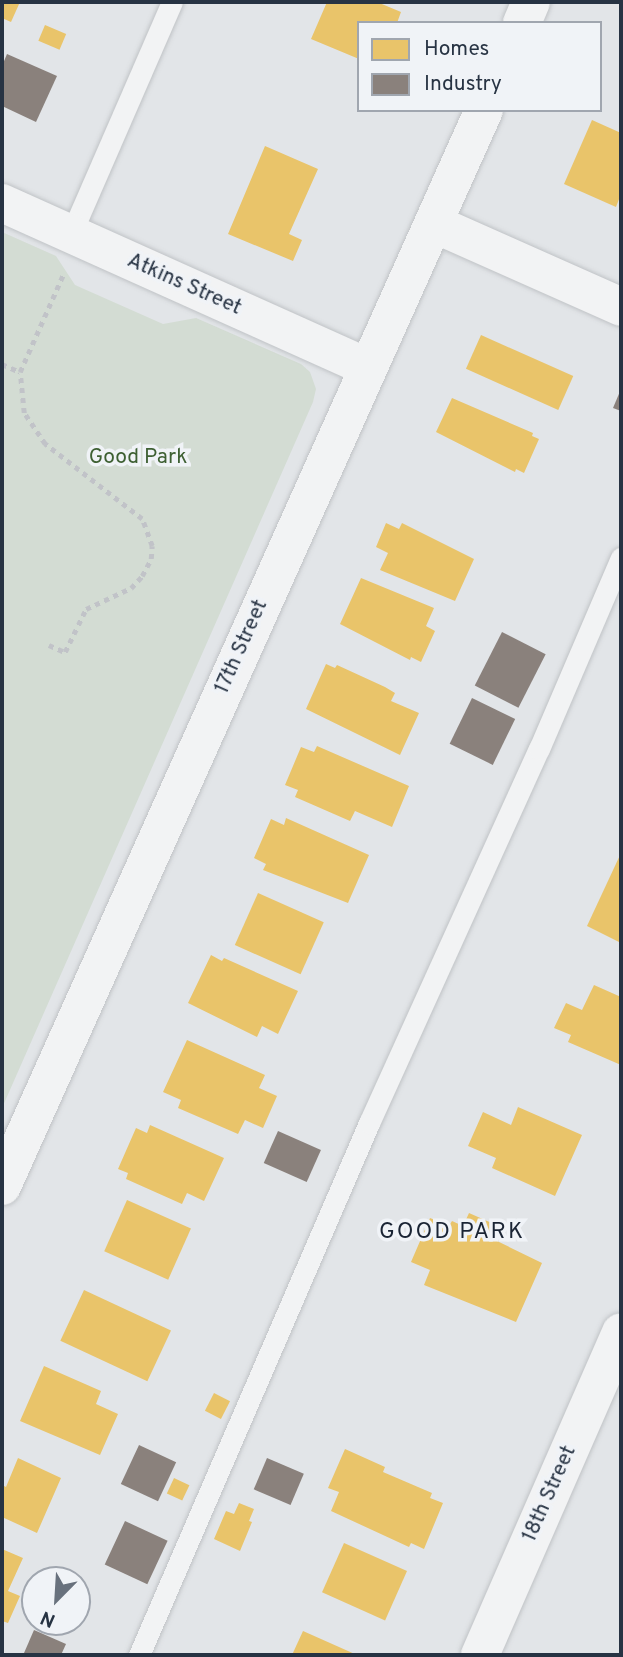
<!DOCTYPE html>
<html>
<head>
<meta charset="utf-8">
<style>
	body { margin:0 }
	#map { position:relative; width:623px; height:1657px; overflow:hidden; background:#e2e5e8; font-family:Overpass,sans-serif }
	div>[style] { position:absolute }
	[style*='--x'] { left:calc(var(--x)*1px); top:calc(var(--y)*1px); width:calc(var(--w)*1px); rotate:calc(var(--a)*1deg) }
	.green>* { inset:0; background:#d3dcd3 }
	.homes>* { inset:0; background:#e9c46a; transform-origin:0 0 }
	.industry>* { inset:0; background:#8a817c; transform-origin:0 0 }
	.path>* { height:4.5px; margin-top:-2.25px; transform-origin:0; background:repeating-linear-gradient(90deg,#c1c3c8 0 5px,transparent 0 10px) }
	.roads { filter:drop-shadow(0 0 2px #c0c3c6) drop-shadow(0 0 2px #c0c3c6) }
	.service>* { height:21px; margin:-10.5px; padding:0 10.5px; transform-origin:10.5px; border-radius:10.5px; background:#f2f3f4 }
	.minor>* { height:38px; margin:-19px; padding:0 19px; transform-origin:19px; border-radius:19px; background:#f2f3f4 }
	span { translate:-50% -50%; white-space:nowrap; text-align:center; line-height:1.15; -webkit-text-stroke:7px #f0f3f7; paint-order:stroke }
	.street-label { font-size:21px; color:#273343 }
	.park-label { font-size:21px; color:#3e6033 }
	.neighbourhood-label { font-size:23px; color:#1a2434; letter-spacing:2px }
	.frame { position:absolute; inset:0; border:4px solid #273343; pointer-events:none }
	.legend { position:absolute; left:357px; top:21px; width:245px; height:91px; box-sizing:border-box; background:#f0f3f7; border:2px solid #a0a6af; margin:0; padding:9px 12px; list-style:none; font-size:21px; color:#273343 }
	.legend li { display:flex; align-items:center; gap:14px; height:35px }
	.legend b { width:35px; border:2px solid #a0a6af }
	.north { position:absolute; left:21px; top:1566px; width:70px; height:70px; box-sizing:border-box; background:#f0f3f7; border:2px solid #a0a6af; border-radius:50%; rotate:204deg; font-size:19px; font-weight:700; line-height:28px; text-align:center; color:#273343 }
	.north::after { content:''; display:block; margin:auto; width:24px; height:32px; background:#68717d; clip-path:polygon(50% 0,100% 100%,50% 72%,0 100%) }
</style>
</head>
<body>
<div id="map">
	<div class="green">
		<div style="clip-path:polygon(2px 232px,56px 256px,75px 285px,163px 324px,196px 318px,301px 364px,310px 372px,316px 389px,313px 402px,2px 1108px)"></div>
	</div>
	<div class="homes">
		<div style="clip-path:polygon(2px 2px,20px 2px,11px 22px,2px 18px)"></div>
		<div style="clip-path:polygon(327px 2px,377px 2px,401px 12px,397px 23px,359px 23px,359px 59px,311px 39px)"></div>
		<div style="left:45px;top:25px;width:23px;height:17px;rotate:23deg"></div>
		<div style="clip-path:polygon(592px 120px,621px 133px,621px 194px,616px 207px,564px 184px)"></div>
		<div style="clip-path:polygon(265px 146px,318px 169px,289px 234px,302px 240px,293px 261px,228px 234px)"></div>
		<div style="left:481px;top:335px;width:101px;height:37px;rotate:24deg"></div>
		<div style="clip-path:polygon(452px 398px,533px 433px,532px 436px,539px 439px,524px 473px,516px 469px,515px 472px,436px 432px)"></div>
		<div style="clip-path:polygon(386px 523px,399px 529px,402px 523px,474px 559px,455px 601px,380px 570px,388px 553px,376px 547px)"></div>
		<div style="clip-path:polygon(361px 578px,434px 608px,426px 626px,435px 631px,421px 662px,411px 657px,410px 660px,340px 624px)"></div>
		<div style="clip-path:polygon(326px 664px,335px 668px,337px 665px,385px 687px,395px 693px,391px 701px,419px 713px,400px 755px,306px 709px)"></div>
		<div style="clip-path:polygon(317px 746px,409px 786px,392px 827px,355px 811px,350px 821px,295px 797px,298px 790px,285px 785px,301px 747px,314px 752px)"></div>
		<div style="clip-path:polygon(286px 818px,369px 855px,348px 903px,263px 870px,266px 864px,254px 858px,271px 819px,284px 825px)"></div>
		<div style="clip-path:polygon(621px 853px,621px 943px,587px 926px)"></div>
		<div style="left:258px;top:893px;width:72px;height:57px;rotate:24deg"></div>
		<div style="clip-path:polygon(211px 955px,222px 961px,224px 958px,298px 991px,278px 1034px,262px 1026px,257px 1037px,188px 1003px)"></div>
		<div style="clip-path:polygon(594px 985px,621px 997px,621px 1065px,568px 1042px,571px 1035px,554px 1028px,566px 1003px,582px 1010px)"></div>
		<div style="clip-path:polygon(187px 1040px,265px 1075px,259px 1088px,277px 1096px,263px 1128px,245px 1120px,238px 1134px,178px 1108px,181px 1100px,163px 1092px)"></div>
		<div style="clip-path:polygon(518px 1107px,582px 1135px,555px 1196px,492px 1168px,496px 1158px,468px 1146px,483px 1112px,511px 1125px)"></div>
		<div style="clip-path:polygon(150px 1125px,224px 1158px,204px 1201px,187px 1193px,182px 1204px,126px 1179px,128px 1173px,118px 1169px,136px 1128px,147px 1133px)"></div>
		<div style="left:127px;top:1200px;width:70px;height:56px;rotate:24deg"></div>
		<div style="clip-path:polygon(469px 1213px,503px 1228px,497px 1241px,542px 1263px,516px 1322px,424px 1285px,430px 1270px,411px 1262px,430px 1218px,449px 1226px,452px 1221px,463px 1226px)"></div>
		<div style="left:84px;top:1290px;width:96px;height:56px;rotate:25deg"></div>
		<div style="clip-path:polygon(44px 1366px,101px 1391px,96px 1404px,118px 1414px,100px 1455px,20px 1421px)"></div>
		<div style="left:214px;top:1393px;width:18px;height:20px;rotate:27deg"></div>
		<div style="clip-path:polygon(345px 1449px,385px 1467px,383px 1472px,432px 1493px,430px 1498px,443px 1503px,424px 1549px,411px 1543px,409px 1547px,331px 1511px,339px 1492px,328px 1488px)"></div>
		<div style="clip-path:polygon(18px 1458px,61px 1478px,37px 1533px,2px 1517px,2px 1485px,6px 1487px)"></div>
		<div style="left:174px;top:1478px;width:17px;height:17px;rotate:25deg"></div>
		<div style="clip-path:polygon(239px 1503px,254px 1509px,249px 1521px,252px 1522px,240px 1551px,214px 1539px,226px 1511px,234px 1514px)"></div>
		<div style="left:344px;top:1543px;width:69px;height:54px;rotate:24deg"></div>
		<div style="clip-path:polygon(2px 1549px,23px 1558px,8px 1591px,20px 1596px,8px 1623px,2px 1621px)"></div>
		<div style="clip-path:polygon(303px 1631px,357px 1655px,292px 1655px)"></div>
	</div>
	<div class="industry">
		<div style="clip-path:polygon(7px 54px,57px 76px,36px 122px,2px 106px,2px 66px)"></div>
		<div style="clip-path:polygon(621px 389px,621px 411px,613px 408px)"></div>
		<div style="left:502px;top:632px;width:49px;height:60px;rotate:27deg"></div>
		<div style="left:472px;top:698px;width:48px;height:51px;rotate:26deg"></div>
		<div style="left:278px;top:1131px;width:47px;height:35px;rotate:24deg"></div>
		<div style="left:139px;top:1445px;width:41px;height:43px;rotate:25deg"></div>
		<div style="left:267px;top:1458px;width:40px;height:34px;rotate:23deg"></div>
		<div style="left:125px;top:1521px;width:47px;height:48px;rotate:25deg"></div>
		<div style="clip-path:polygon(34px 1630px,66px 1644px,61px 1655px,24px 1653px)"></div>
	</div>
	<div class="path">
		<div style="--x:2;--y:364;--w:20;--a:24"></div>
		<div style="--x:49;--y:645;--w:17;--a:24"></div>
		<div style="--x:65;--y:652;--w:48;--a:-64"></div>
		<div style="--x:86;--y:609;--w:50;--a:-25"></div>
		<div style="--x:131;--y:588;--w:16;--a:-47"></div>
		<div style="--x:142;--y:576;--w:19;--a:-62"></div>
		<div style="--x:151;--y:559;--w:13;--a:-86"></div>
		<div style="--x:152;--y:546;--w:29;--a:-110"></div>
		<div style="--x:142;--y:519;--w:123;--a:-142.3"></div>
		<div style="--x:45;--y:444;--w:37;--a:-124"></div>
		<div style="--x:24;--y:413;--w:41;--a:-95.6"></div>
		<div style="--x:20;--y:372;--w:106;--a:-66.1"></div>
	</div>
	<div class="roads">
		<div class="service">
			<div style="--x:71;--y:234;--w:253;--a:-66.5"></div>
			<div style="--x:139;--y:1655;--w:580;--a:-66.62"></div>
			<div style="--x:369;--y:1123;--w:411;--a:-65.6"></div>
			<div style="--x:539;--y:749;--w:208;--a:-66.8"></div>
		</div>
		<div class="minor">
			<div style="--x:522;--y:23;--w:23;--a:-67"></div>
			<div style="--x:2;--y:203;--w:400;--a:24.2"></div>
			<div style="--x:435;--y:224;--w:204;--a:24"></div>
			<div style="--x:2;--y:1186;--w:1179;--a:-65.87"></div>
			<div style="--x:480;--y:1655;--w:352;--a:-66.4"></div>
		</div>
	</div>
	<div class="street-label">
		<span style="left:184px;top:285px;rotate:24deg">Atkins Street</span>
		<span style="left:242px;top:647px;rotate:-66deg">17th Street</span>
		<span style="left:550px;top:1494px;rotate:-66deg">18th Street</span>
	</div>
	<div class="park-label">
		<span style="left:138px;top:458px">Good Park</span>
	</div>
	<div class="neighbourhood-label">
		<span style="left:452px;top:1233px">GOOD PARK</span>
	</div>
	<div class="frame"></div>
	<ul class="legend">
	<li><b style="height:19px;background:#e9c46a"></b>Homes</li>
	<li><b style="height:19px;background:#8a817c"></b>Industry</li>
	</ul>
	<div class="north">N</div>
</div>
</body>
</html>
